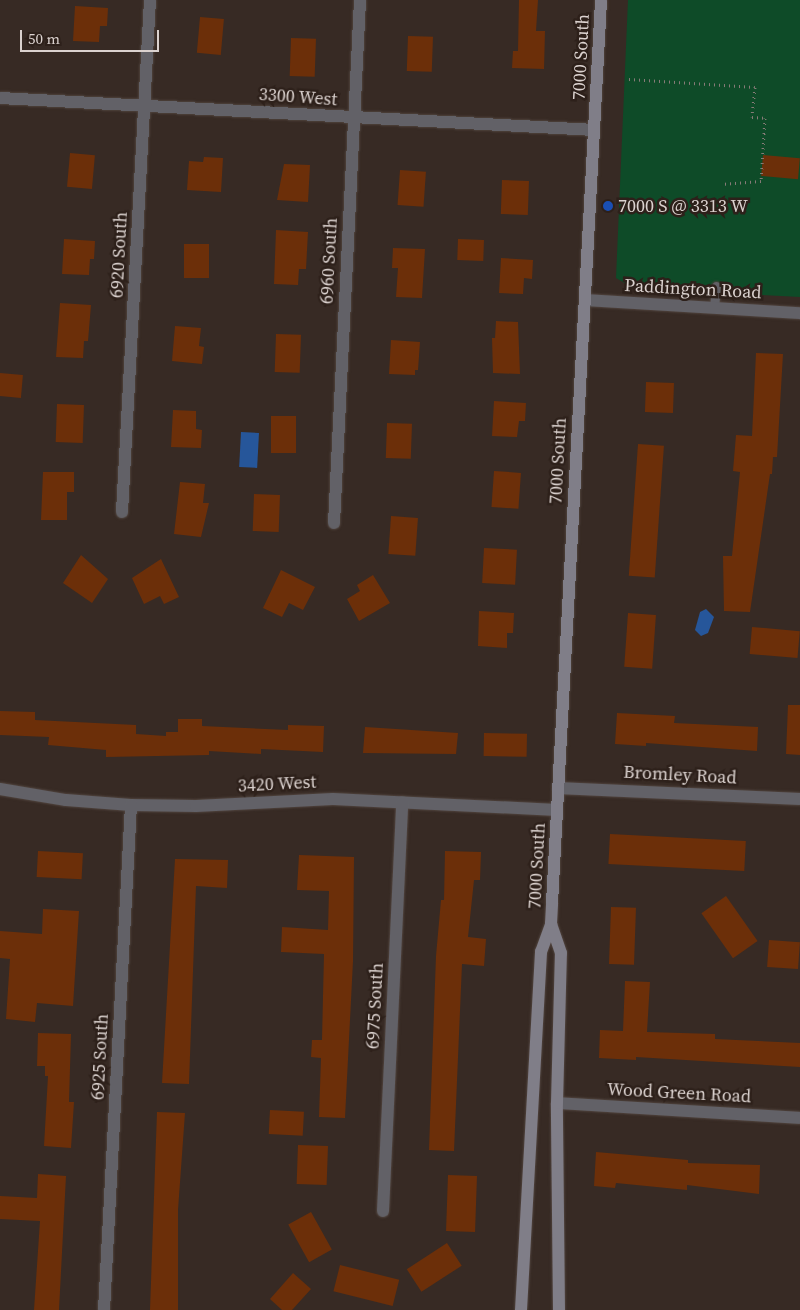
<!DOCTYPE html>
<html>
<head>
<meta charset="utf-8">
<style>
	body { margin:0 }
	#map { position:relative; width:800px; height:1310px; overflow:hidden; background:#372a24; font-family:"Source Serif 4",serif }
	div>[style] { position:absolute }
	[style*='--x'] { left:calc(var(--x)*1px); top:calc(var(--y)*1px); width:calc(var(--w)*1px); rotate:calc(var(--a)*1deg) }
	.green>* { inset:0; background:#0e4b28 }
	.water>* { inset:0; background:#26569a; transform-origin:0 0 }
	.building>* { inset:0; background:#6c2f09; transform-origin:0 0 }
	.path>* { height:3px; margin-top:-1.5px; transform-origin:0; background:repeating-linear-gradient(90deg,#867b77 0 1px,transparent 0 5px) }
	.roads { filter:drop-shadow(0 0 1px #51453f) drop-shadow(0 0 1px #51453f) }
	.service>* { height:9px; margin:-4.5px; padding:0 4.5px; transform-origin:4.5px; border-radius:4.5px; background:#626167 }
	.minor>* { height:12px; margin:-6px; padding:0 6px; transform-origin:6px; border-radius:6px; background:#626167 }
	.secondary>* { height:12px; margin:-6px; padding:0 6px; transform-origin:6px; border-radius:6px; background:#807e88 }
	.dots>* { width:14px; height:14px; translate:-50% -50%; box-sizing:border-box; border:2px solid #2d201a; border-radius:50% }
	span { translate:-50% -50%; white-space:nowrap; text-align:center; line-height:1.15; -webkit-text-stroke:5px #2d201a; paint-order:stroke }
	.street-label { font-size:18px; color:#dbd2cf }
	.poi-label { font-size:18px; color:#dbd2cf }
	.left { translate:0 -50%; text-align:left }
	.scale { position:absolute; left:20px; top:30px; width:139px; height:22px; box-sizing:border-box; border:2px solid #dbd2cf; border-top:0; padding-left:6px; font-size:15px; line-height:18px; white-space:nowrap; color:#dbd2cf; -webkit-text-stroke:4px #2d201a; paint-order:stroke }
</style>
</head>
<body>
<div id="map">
	<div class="green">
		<div style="clip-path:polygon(628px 0,800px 0,800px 297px,633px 288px,616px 278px)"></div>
	</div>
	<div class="water">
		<div style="left:241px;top:432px;width:18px;height:35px;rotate:3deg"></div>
		<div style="clip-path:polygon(706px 609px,714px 617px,708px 633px,701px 636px,695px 630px,700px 612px)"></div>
	</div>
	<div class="building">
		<div style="clip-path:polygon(519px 0,538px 0,536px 31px,545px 31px,544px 69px,512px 68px,513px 51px,518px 51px)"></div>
		<div style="clip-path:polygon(75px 6px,108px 8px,107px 26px,100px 26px,99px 42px,73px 41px)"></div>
		<div style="left:200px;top:17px;width:24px;height:36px;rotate:5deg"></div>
		<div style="left:408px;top:36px;width:25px;height:35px;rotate:2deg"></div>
		<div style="left:291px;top:38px;width:25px;height:38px;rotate:2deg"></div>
		<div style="left:70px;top:153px;width:25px;height:34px;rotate:5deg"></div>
		<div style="left:763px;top:155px;width:37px;height:21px;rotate:5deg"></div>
		<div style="clip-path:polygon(204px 157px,223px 158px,221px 192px,187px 190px,189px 161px,203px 162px)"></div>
		<div style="clip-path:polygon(284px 164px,310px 165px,308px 202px,277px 200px)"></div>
		<div style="left:400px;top:170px;width:26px;height:35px;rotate:4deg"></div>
		<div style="left:502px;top:180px;width:27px;height:34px;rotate:2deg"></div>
		<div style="clip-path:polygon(276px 230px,308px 232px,306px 269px,299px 269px,298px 285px,274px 284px)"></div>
		<div style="clip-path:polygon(64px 239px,95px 241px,94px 259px,90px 259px,89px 275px,62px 274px)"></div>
		<div style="left:458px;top:239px;width:26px;height:21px;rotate:2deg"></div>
		<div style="left:184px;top:244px;width:25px;height:34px"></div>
		<div style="clip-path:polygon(393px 248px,425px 249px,422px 298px,396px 297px,398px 268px,392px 268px)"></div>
		<div style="clip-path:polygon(501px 258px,533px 260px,532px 279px,524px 278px,523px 294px,499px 293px)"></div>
		<div style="clip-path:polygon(60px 303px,91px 305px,88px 341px,84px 341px,83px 358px,56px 357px)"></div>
		<div style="clip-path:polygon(496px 321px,518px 322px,520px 374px,493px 373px,492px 338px,495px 338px)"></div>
		<div style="clip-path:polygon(175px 326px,201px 328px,199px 346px,204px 347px,202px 364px,172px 361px)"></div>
		<div style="left:276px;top:334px;width:25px;height:38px;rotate:2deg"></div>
		<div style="clip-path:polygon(391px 340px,420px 342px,418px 370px,415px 370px,415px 375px,389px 374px)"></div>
		<div style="clip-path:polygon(756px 353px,783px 354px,777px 457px,773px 457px,772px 474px,770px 474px,750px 612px,724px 611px,723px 556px,732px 556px,740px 472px,733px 471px,736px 435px,752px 436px)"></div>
		<div style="left:0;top:373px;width:23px;height:23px;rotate:5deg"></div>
		<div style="left:646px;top:382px;width:28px;height:30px;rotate:2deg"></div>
		<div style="clip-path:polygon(494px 401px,526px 403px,525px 421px,519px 421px,517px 437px,492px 436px)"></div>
		<div style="left:57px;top:404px;width:27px;height:38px;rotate:2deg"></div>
		<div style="clip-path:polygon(173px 410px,196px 411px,196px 429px,202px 430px,201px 448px,171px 447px)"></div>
		<div style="left:271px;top:416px;width:25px;height:37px"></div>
		<div style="left:387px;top:423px;width:25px;height:35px;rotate:2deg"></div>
		<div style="left:638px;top:444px;width:26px;height:132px;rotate:4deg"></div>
		<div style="left:494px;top:471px;width:27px;height:36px;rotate:4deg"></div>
		<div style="clip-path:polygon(43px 472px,74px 472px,74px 492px,67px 492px,67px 520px,41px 520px)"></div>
		<div style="clip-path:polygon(180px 482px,205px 484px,203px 503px,209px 503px,201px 537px,174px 534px)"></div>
		<div style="left:254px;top:494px;width:26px;height:37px;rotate:2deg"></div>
		<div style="left:391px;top:516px;width:27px;height:38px;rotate:4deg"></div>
		<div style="left:484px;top:548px;width:33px;height:35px;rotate:3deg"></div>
		<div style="clip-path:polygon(81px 555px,108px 579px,92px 603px,63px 583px)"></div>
		<div style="clip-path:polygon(161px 559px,179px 597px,164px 604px,160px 596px,144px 604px,132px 578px)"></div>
		<div style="clip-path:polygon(281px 570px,315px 587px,303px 610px,289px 603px,282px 617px,263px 608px)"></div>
		<div style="clip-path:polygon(373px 575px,390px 603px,359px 621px,347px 599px,360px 591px,357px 585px)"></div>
		<div style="clip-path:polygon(479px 611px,514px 613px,513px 633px,507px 633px,507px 648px,478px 646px)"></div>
		<div style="left:628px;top:613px;width:28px;height:54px;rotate:4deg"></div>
		<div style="left:752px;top:627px;width:48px;height:27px;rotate:5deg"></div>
		<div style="clip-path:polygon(788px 705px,800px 705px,800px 755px,786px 754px)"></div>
		<div style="clip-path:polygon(0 711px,35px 712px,35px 720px,136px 725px,136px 734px,166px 736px,166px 732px,178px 732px,178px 719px,202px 719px,202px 726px,288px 730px,288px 725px,324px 726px,323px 752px,261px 749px,261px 754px,209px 751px,209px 755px,106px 757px,106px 750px,48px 745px,49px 737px,0 735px)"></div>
		<div style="clip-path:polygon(617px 713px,675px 716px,674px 723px,758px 727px,757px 751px,646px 743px,646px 746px,615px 744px)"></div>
		<div style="clip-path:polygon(365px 727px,458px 733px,456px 754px,363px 753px)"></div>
		<div style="left:484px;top:733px;width:43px;height:23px;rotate:1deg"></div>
		<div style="left:610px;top:834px;width:136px;height:30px;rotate:3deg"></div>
		<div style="left:38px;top:851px;width:45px;height:26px;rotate:3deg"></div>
		<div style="clip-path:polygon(445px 851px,481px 852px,480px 880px,474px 880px,468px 937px,486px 939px,484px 966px,462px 964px,454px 1151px,429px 1150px,436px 956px,441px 900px,444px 900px)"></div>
		<div style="clip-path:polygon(299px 855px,354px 857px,353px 961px,345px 1118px,319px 1117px,321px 1058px,311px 1057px,312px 1040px,322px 1040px,324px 954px,281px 952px,282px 927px,328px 930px,329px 891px,297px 890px)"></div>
		<div style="clip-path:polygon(175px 859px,228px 860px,227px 888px,196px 886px,189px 1084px,162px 1083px)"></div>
		<div style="left:726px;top:896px;width:55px;height:30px;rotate:55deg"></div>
		<div style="left:611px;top:907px;width:25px;height:57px;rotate:2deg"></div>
		<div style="clip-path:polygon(43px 909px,79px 911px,73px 1006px,37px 1003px,35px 1022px,6px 1019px,10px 959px,0 958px,0 931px,42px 934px)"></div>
		<div style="left:769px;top:940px;width:31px;height:27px;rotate:4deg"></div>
		<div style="clip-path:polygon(625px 981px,650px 982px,647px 1032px,715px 1034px,715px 1039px,800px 1043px,800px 1067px,636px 1057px,636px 1060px,599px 1058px,600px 1030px,623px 1031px)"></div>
		<div style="clip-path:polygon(38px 1033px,71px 1034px,69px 1102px,74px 1102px,71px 1148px,44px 1146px,48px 1076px,45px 1076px,45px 1066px,37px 1066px)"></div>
		<div style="left:270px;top:1110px;width:34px;height:24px;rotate:3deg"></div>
		<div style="clip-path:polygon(157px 1112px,185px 1113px,178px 1210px,178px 1310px,150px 1310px)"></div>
		<div style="left:298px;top:1145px;width:30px;height:39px;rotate:2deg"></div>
		<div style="clip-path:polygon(596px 1152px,688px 1160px,688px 1163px,760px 1165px,759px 1194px,687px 1185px,687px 1190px,616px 1183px,615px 1188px,594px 1186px)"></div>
		<div style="clip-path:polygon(38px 1174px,66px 1176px,59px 1310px,34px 1310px,40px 1221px,0 1219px,0 1196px,37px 1198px)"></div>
		<div style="left:448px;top:1175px;width:29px;height:56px;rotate:2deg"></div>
		<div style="left:311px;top:1212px;width:43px;height:26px;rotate:61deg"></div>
		<div style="left:447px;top:1243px;width:27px;height:48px;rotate:57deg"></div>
		<div style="left:340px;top:1265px;width:61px;height:27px;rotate:14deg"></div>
		<div style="clip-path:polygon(293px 1273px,311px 1289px,292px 1310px,282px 1310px,270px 1299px)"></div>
	</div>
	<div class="path">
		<div style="--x:629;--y:79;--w:126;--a:3.6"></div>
		<div style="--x:755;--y:87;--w:30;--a:96"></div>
		<div style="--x:752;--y:117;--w:13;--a:4"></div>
		<div style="--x:765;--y:118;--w:63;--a:93.6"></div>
		<div style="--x:761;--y:181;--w:40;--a:175.7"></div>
	</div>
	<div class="roads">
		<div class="service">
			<div style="--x:714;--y:308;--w:22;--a:-85"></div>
		</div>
		<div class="minor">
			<div style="--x:0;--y:98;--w:595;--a:3.08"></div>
			<div style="--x:585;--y:300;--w:215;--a:3.5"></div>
			<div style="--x:122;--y:512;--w:513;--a:-86.87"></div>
			<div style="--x:334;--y:523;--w:524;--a:-87.15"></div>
			<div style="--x:558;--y:788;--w:242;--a:2.6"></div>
			<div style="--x:0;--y:789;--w:67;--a:9.5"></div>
			<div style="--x:66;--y:800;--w:65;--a:4.4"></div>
			<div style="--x:131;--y:805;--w:65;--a:0.9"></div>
			<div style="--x:196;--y:806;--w:137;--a:-2.9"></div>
			<div style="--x:333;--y:799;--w:224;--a:2.8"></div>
			<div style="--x:557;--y:1103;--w:243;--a:3.5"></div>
			<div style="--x:383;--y:1211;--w:409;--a:-87.3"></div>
			<div style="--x:104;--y:1310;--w:506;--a:-86.94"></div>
		</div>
		<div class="secondary">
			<div style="--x:521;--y:1310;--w:359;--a:-86.8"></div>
			<div style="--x:541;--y:952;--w:30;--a:-70"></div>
			<div style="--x:559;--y:1310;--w:207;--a:-90.6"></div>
			<div style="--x:557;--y:1103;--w:150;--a:-88.5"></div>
			<div style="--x:561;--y:953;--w:31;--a:-109"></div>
			<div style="--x:551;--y:924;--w:21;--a:-87"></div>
			<div style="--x:552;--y:903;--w:904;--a:-86.89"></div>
		</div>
	</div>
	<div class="dots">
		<div style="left:608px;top:206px;background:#1a4fb4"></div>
	</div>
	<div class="street-label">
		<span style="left:581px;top:57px;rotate:-87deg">7000 South</span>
		<span style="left:298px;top:97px;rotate:4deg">3300 West</span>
		<span style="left:119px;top:255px;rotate:-87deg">6920 South</span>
		<span style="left:329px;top:261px;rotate:-87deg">6960 South</span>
		<span style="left:693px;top:289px;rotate:3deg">Paddington Road</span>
		<span style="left:558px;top:461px;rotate:-87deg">7000 South</span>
		<span style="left:680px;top:775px;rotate:3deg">Bromley Road</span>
		<span style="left:277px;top:784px;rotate:-3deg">3420 West</span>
		<span style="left:537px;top:866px;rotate:-87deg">7000 South</span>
		<span style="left:375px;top:1006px;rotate:-87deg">6975 South</span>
		<span style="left:100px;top:1057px;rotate:-87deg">6925 South</span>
		<span style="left:679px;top:1093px;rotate:3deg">Wood Green Road</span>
	</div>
	<div class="poi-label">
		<span class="left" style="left:618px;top:206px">7000 S @ 3313 W</span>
	</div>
	<div class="scale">50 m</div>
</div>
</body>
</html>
